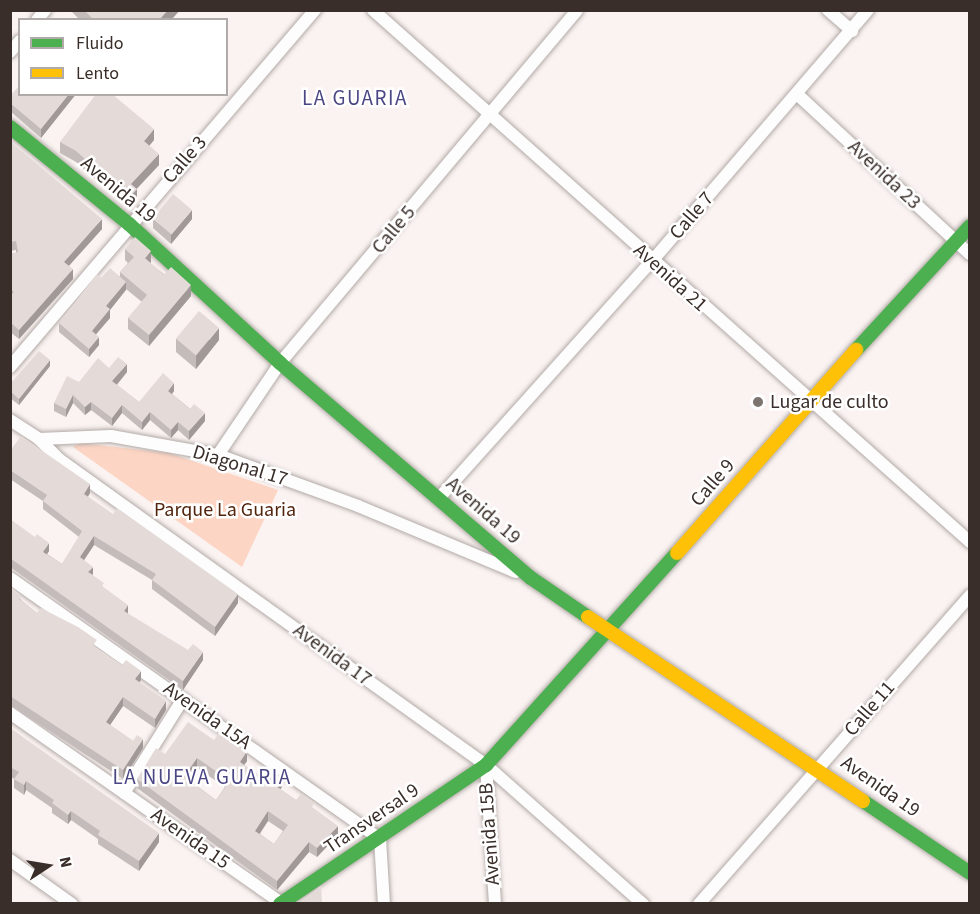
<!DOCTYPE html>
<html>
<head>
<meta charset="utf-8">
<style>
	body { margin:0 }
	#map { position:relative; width:980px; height:914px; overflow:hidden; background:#faf3f1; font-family:"Source Sans 3",sans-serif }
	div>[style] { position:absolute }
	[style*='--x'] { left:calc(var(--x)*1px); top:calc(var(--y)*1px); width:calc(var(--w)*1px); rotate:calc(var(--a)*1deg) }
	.green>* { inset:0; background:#fdd5c4 }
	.roads { filter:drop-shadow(0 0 2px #b2aaa7) drop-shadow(0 0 2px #b2aaa7) }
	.street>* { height:12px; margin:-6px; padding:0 6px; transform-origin:6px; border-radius:6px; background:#fefdfd }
	.fast>* { height:14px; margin:-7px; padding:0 7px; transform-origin:7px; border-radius:7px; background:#4caf50 }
	.slow>* { height:14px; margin:-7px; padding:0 7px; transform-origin:7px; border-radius:7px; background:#ffc107 }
	.wall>* { inset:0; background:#c4bcba }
	.shaded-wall>* { inset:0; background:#a09997 }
	.building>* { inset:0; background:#e4dbd8; transform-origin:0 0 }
	.dots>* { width:16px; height:16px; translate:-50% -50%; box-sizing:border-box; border:3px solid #fff; border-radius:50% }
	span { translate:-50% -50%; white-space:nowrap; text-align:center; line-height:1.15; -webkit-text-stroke:5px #fff; paint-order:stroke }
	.street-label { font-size:20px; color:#392e29 }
	.poi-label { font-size:20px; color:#392e29 }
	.left { translate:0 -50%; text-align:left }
	.park-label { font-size:20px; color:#51240d }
	.neighbourhood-label { font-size:21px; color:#4b4684; letter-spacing:1.5px }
	.frame { position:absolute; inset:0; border:12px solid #392e29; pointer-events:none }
	.legend { position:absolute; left:18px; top:18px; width:210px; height:78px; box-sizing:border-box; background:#fff; border:2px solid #b0aba9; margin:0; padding:8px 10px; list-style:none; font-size:18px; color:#392e29 }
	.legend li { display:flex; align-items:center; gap:12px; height:30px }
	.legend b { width:30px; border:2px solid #b0aba9 }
	.north { position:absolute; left:18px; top:836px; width:60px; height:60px; -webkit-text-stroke:4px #fff; paint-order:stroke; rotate:78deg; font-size:16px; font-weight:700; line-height:24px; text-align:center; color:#392e29 }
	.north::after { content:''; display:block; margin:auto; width:21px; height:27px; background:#392e29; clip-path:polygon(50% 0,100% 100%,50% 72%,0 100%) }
</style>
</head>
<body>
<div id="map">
	<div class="green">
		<div style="clip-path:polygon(80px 443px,169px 453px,278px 490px,242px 567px,73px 447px)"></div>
	</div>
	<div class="roads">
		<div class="street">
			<div style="--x:373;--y:10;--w:800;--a:41.7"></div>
			<div style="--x:828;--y:10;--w:32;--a:41"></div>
			<div style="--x:37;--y:20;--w:13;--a:-51"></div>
			<div style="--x:10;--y:52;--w:15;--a:-48"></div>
			<div style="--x:798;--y:95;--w:234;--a:42.8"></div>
			<div style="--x:10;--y:367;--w:470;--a:-49.5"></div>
			<div style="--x:10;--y:420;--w:35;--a:33"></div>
			<div style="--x:39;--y:439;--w:30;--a:45"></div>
			<div style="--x:60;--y:460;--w:524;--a:35.6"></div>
			<div style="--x:486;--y:765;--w:210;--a:41.5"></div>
			<div style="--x:39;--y:439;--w:72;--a:-2.4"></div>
			<div style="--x:111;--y:436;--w:109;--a:10.1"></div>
			<div style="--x:218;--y:455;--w:149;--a:20"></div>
			<div style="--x:358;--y:506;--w:171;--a:22.7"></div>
			<div style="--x:218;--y:455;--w:111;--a:-56"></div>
			<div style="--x:280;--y:363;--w:461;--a:-49.9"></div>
			<div style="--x:439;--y:498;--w:319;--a:-48.1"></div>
			<div style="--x:652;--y:261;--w:331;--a:-49.3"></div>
			<div style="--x:10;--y:578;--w:453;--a:35.2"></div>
			<div style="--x:380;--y:839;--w:65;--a:86.5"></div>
			<div style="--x:10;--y:713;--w:331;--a:35"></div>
			<div style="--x:486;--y:765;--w:139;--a:86.3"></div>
			<div style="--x:124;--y:793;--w:111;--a:-57.9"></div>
			<div style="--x:10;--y:860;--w:76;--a:35.4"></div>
			<div style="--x:699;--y:904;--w:411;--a:-48.7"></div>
		</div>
		<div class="fast">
			<div style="--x:10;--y:127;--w:154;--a:39.2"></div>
			<div style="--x:129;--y:224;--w:205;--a:42.6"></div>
			<div style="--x:280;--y:363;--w:330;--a:40.6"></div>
			<div style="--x:531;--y:578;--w:69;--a:34.4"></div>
			<div style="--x:856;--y:350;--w:168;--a:-47.4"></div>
			<div style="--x:863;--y:801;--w:129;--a:33.9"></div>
			<div style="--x:280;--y:904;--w:249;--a:-34"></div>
			<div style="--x:486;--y:765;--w:285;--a:-48"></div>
		</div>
		<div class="slow">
			<div style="--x:677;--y:553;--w:271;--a:-48.6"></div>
			<div style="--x:588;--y:617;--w:331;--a:33.8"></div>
		</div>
	</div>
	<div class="wall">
		<div style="clip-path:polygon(70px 10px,180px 10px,171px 20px,80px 20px)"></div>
		<div style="clip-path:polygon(20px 94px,76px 94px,41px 138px,10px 111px,10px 96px)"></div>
		<div style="clip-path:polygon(154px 140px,149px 146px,159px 165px,136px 189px,137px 200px,129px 209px,76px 162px,60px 153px,60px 142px)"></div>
		<div style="clip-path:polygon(10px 141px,102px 229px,69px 266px,73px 279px,19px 339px,10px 332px,10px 254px,16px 253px,16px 250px,10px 251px)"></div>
		<div style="clip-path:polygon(153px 219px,192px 219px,171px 244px,153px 228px)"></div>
		<div style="clip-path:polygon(125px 249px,151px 262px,150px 263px,191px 296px,149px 346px,128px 329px,128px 318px,142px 302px,126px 289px,110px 310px,110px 318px,96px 334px,99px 345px,89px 357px,59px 332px,59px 323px,101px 278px,120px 276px,120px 272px,128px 263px,125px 260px)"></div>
		<div style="clip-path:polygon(176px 339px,219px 340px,196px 369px,176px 352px)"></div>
		<div style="clip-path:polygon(50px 366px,19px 405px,10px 398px,10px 384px)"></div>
		<div style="clip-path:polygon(109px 368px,127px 372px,117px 385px,139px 402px,174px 391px,172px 394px,205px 421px,189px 440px,178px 430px,171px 438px,150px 420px,142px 430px,122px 413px,112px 426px,91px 410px,85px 415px,73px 403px,66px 417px,54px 411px,54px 403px,79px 382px)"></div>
		<div style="clip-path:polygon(10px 451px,90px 493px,88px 497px,238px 603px,215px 636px,152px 589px,152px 580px,94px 545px,84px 560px,92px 575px,128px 614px,203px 660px,183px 690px,10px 567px,10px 519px,49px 551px,47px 554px,62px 564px,79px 537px,43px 509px,43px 501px,10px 479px)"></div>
		<div style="clip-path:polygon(10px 586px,22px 601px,37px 613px,97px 647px,141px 680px,139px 682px,166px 710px,155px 728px,123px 706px,110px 725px,143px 748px,123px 779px,10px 705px)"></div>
		<div style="clip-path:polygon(10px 728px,159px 842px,139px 871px,98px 844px,98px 839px,71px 820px,68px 824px,52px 813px,52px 808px,26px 790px,24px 795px,14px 788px,14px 779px,10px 776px)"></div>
		<div style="clip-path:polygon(evenodd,214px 740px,247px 761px,244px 765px,266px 780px,282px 787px,280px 789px,296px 800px,314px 809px,338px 835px,317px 857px,309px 852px,277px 890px,137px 788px,137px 779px,165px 754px,214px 740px,197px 768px,225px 787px,216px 800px,189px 780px,197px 768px,214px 740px,268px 821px,283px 831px,274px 844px,260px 834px,268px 821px)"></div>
	</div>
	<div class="shaded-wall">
		<div style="clip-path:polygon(168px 10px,180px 10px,171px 20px,159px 20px)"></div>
		<div style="clip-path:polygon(69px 94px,76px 94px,41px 138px,41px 129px)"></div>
		<div style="clip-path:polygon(154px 129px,154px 140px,144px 152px,144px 141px)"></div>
		<div style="clip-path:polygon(159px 154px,159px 165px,131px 195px,131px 184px)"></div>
		<div style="clip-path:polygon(137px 189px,137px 200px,129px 209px,129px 198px)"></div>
		<div style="clip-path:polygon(192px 210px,192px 219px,171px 244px,171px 235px)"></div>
		<div style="clip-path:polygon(102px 219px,102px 229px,64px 271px,64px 262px)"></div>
		<div style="clip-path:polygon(151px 251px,151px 262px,145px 270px,145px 258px)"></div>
		<div style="clip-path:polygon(73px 269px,73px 279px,19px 339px,19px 330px)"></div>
		<div style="clip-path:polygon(126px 282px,126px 290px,110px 310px,110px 318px,92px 339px,92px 331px,106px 306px)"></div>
		<div style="clip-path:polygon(191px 285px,191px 296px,149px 346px,149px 335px)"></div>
		<div style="clip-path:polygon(219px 328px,219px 340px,196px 369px,196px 356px)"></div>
		<div style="clip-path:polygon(99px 337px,99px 345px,89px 357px,89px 349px)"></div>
		<div style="clip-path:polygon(50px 360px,50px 366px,19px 405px,19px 399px)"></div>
		<div style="clip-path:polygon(127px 364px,127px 372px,112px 390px,112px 381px)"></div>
		<div style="clip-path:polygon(174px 383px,174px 391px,168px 399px,168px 391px)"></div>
		<div style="clip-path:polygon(73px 395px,73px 403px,66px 417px,66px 409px)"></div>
		<div style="clip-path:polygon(91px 402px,91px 410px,85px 415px,85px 407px)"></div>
		<div style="clip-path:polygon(122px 405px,122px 413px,112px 426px,112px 418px)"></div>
		<div style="clip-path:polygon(150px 412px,150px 420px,142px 430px,142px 422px)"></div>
		<div style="clip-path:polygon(205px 413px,205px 421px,189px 440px,189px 431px)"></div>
		<div style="clip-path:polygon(178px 422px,178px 430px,171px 438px,171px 430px)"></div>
		<div style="clip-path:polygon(90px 484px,90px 493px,84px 502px,84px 494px)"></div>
		<div style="clip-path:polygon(94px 536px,94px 545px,80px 566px,80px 557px)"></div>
		<div style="clip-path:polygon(49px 543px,49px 551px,43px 560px,43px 552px)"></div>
		<div style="clip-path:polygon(93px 567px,93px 575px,88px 572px)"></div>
		<div style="clip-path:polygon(238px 594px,238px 603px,215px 636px,215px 627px)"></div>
		<div style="clip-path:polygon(128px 605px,128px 614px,124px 611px)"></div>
		<div style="clip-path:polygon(203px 652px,203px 660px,183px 690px,183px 681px)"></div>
		<div style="clip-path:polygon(141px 671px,141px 680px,135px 689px,135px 679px)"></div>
		<div style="clip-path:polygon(123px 697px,123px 706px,106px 731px,106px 722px)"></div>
		<div style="clip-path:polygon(166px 701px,166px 710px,155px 728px,155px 719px)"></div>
		<div style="clip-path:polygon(143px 739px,143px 748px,123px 779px,123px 770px)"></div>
		<div style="clip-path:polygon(247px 751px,247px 761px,240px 771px,240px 762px)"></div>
		<div style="clip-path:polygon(197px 758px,197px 768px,184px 786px,184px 777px)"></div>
		<div style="clip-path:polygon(282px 777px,282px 787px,276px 795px,276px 786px)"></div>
		<div style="clip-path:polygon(26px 781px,26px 790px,24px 795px,24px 785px)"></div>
		<div style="clip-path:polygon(71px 811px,71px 820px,68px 824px,68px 815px)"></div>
		<div style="clip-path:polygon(268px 811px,268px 821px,255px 840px,255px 831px)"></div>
		<div style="clip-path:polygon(338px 826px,338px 835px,317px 857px,317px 848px)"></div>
		<div style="clip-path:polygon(159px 833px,159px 842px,139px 871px,139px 861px)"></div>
		<div style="clip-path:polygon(309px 842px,309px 852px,277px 890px,277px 881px)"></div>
	</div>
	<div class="building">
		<div style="clip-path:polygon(84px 10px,168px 10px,159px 20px,94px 20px)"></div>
		<div style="clip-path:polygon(20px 85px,20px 94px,69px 94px,41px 129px,10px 103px,10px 96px)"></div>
		<div style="clip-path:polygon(96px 94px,112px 94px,154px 129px,144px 141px,159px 154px,131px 184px,137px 189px,129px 198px,76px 151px,60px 142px)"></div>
		<div style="clip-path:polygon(10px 141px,102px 219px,64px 262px,73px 269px,19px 330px,10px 322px,10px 296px,14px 292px,10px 289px,10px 254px,18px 252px,16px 241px,10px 242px)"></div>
		<div style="left:173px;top:194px;width:25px;height:32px;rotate:40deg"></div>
		<div style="clip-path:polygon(135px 237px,151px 251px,145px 258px,164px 275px,171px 267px,191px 285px,149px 335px,128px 318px,147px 295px,120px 272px,134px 257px,125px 249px)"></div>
		<div style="clip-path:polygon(110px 268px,126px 282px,106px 306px,110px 309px,92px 331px,99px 337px,89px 349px,59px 323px,97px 274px,101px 278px)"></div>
		<div style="left:199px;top:311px;width:26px;height:36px;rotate:40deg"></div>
		<div style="clip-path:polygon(39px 351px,50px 360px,19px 399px,10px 391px,10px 384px)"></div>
		<div style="clip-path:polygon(118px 357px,127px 364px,112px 381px,139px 402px,163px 373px,174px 383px,168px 391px,190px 409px,194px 404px,205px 413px,189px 431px,178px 422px,171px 430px,150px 412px,142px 422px,122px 405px,112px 418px,91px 402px,85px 407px,73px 395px,66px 409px,54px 403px,67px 376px,79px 382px,98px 358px,109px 368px)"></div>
		<div style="clip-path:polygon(21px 436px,90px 484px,84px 494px,113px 514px,117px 508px,238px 594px,215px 627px,152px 580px,156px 574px,94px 536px,80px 557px,93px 567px,88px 572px,104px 583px,102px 586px,128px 605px,124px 611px,188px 650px,193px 644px,203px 652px,183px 681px,10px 558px,10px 519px,35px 537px,37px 534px,49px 543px,43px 552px,62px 564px,82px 531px,43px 501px,47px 495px,10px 470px,10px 451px)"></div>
		<div style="clip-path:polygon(10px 586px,22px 596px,19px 599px,37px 613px,41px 608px,78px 627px,97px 640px,93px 645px,122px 665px,126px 660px,141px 671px,135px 679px,166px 701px,155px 719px,123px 697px,106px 722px,133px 741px,137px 735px,143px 739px,123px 770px,10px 696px)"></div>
		<div style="clip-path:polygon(evenodd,188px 722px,214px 740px,219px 733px,235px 743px,247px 751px,240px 762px,266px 780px,272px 770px,282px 777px,276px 786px,296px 800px,301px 794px,314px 803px,312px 807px,338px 826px,317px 848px,309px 842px,277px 881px,137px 779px,156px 748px,165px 754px,188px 722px,197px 758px,230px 781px,216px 800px,184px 777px,197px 758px,188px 722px,268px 811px,288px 825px,274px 844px,255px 831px,268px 811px)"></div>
		<div style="clip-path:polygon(10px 728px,159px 833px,139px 861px,98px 835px,100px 831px,71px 811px,68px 815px,52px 803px,54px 800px,26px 781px,24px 785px,14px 779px,19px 772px,10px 767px)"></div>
		<div style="clip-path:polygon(321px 886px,322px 903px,299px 903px)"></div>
	</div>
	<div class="dots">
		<div style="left:758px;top:402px;background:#7d736f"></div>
	</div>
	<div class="street-label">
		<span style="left:185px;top:160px;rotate:-49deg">Calle 3</span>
		<span style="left:884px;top:175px;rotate:43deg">Avenida 23</span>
		<span style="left:118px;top:190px;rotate:40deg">Avenida 19</span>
		<span style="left:692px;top:216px;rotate:-49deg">Calle 7</span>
		<span style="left:394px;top:230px;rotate:-50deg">Calle 5</span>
		<span style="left:670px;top:278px;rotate:42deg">Avenida 21</span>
		<span style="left:240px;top:466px;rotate:17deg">Diagonal 17</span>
		<span style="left:713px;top:483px;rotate:-49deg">Calle 9</span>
		<span style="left:483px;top:511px;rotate:41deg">Avenida 19</span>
		<span style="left:332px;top:655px;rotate:36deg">Avenida 17</span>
		<span style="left:870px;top:709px;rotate:-49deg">Calle 11</span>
		<span style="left:207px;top:716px;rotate:35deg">Avenida 15A</span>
		<span style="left:880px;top:787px;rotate:35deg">Avenida 19</span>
		<span style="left:372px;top:819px;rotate:-34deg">Transversal 9</span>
		<span style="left:490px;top:834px;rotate:-94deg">Avenida 15B</span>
		<span style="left:190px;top:839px;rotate:35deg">Avenida 15</span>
	</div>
	<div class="poi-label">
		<span class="left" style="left:770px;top:402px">Lugar de culto</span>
	</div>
	<div class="park-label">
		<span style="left:225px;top:510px">Parque La Guaria</span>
	</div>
	<div class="neighbourhood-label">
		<span style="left:355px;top:98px">LA GUARIA</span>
		<span style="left:202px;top:777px">LA NUEVA GUARIA</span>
	</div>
	<div class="frame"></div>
	<ul class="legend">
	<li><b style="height:8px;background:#4caf50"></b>Fluido</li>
	<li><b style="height:8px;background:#ffc107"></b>Lento</li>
	</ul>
	<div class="north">N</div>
</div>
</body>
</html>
